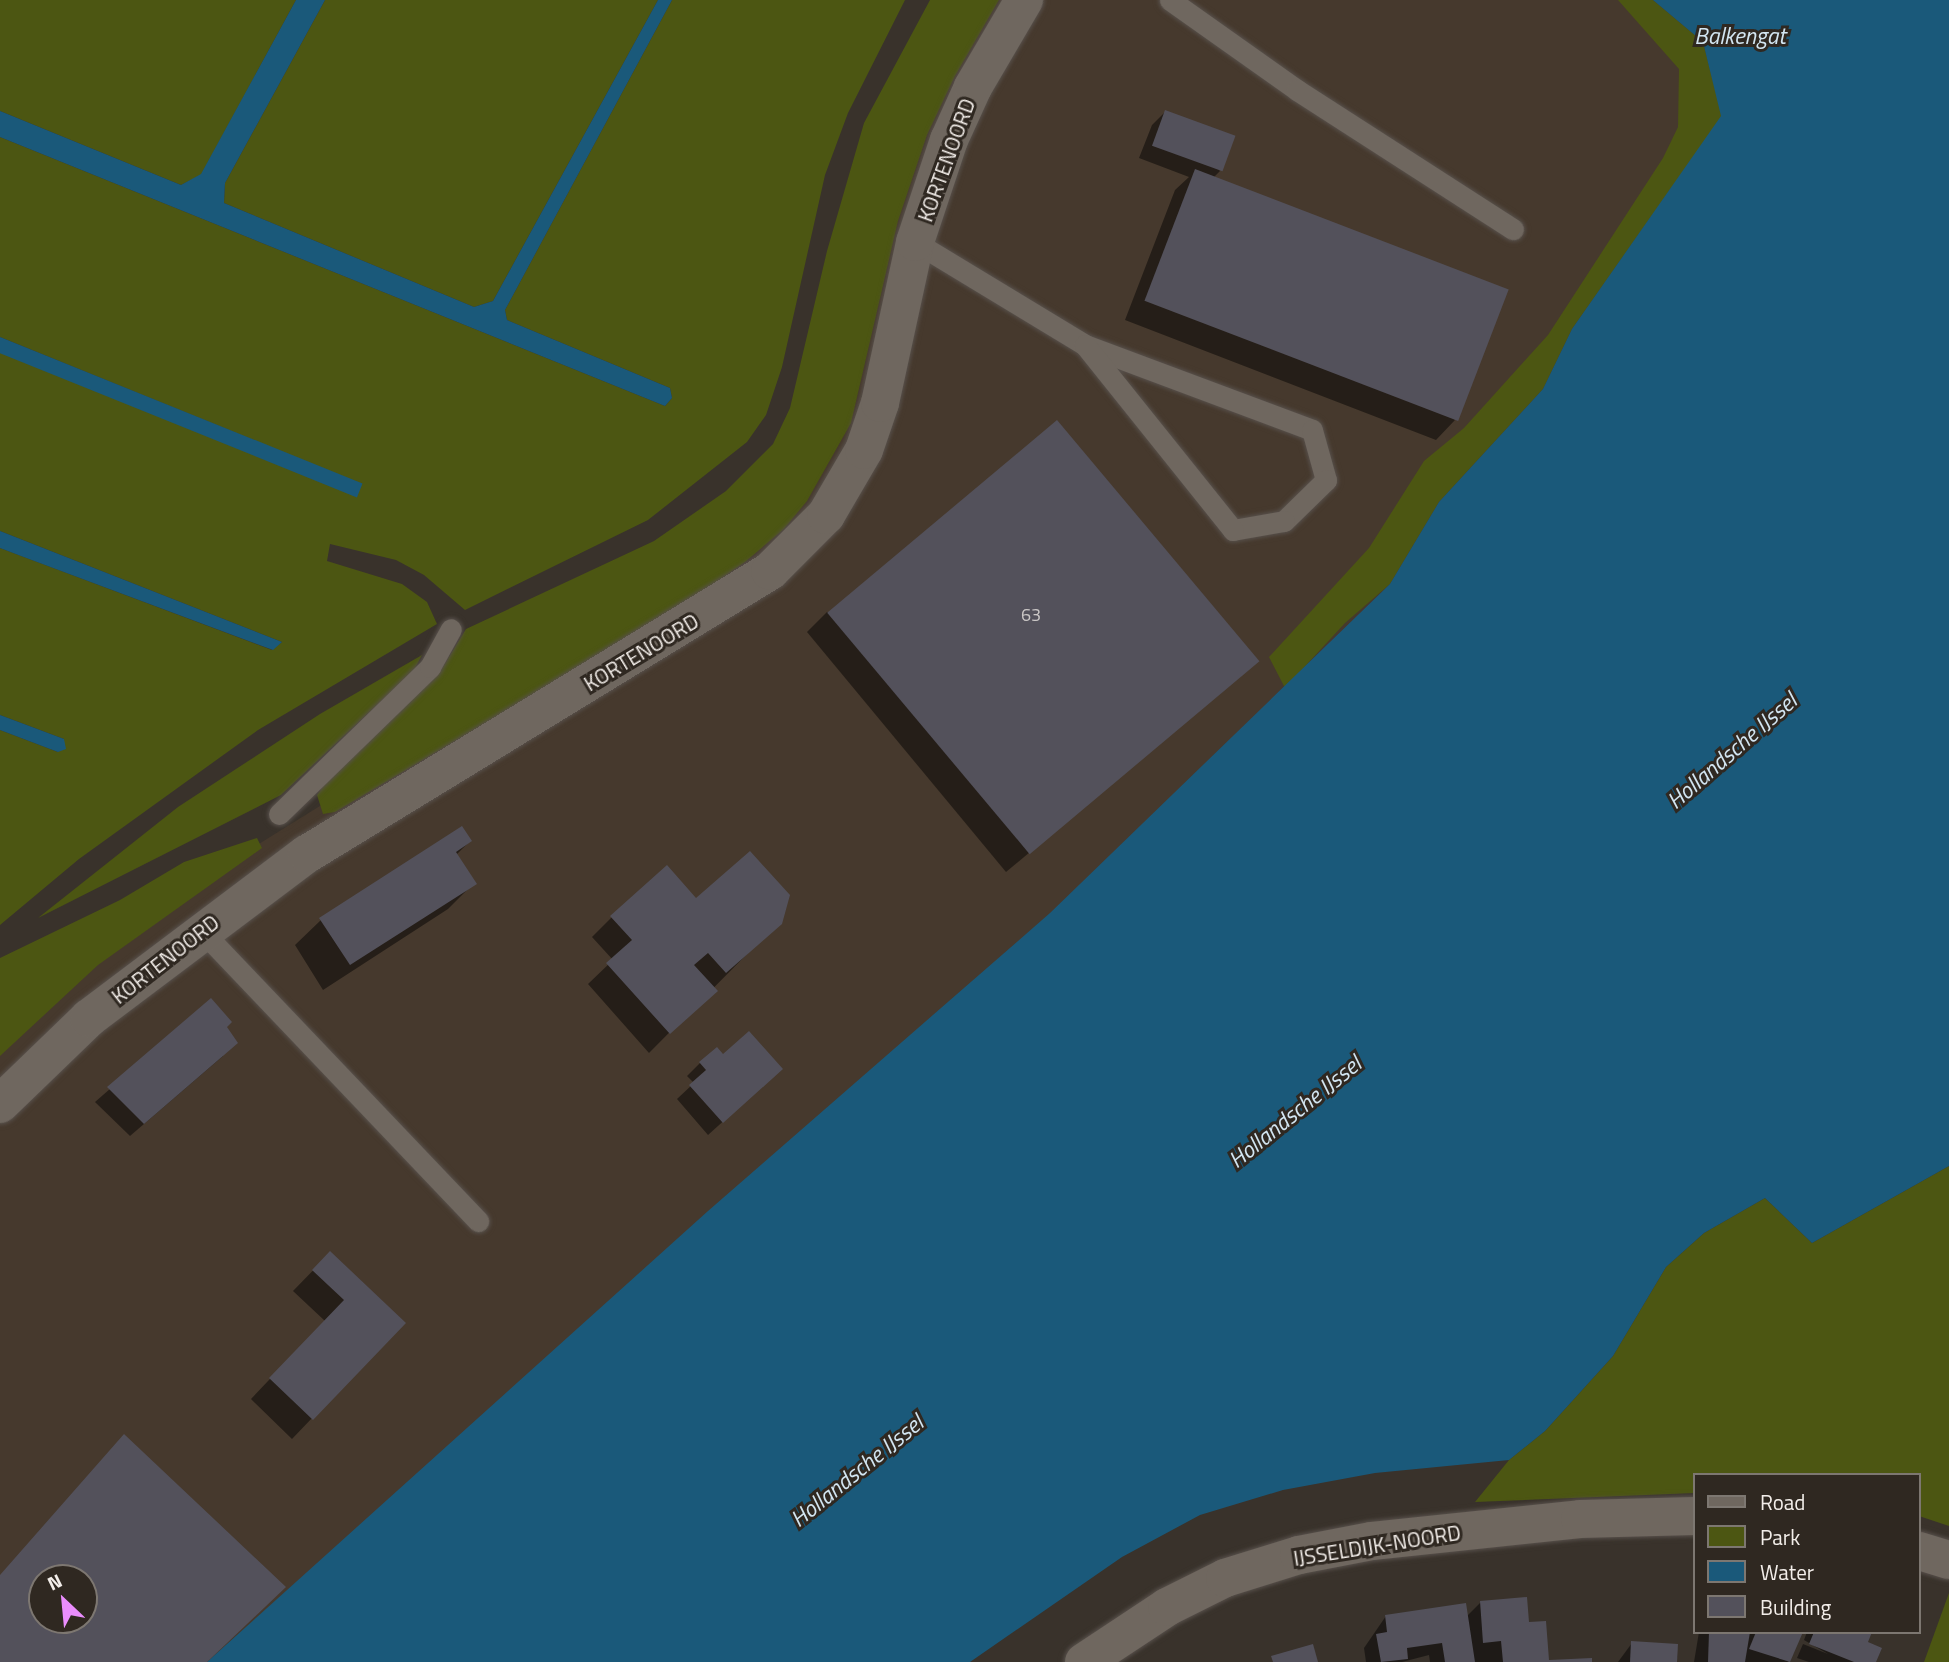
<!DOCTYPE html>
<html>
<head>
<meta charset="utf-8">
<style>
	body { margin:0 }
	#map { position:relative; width:1949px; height:1662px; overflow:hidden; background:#39322b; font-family:"Titillium Web",sans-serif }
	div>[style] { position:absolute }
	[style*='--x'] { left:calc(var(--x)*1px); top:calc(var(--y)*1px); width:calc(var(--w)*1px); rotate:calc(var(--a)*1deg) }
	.built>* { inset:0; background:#46392d }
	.green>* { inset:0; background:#4c5612 }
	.water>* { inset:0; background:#1a597a; transform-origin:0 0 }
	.shadow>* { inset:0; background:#0007 }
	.building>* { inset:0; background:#53515b; transform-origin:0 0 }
	.roads { filter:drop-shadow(0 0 2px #57504b) drop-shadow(0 0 2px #57504b) }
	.service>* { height:21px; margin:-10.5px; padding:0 10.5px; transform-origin:10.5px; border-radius:10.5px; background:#6f675f }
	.minor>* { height:38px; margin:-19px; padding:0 19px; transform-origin:19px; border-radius:19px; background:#6f675f }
	.tertiary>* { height:38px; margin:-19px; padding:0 19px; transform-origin:19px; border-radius:19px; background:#6f675f }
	span { translate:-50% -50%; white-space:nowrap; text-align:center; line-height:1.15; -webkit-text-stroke:6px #2f2821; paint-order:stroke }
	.number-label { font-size:18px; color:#cbc7c6 }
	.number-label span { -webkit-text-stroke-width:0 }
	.street-label { font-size:21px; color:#f3eeea }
	.water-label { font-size:23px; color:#d3e6f2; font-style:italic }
	.legend { position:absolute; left:1693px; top:1473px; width:228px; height:161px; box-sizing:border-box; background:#2f2821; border:2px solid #7d7771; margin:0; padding:9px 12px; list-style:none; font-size:21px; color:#f3eeea }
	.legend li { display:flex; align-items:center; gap:14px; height:35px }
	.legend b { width:35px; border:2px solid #7d7771 }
	.north { position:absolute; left:28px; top:1564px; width:70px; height:70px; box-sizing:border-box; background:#2f2821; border:2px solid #7d7771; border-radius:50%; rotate:334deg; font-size:19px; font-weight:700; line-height:28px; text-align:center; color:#f3eeea }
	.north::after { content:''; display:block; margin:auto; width:24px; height:32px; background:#ea8dfd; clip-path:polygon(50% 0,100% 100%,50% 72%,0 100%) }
</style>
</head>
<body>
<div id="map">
	<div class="built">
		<div style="clip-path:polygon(evenodd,978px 0,1751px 0,1481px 530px,249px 1662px,0 1662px,0 1049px,39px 1004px,246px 852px,776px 522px,938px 55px,978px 0,42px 1578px,84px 1578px,84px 1620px,42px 1620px,42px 1578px)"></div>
	</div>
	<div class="green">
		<div style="clip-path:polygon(0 0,296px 0,201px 175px,181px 185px,0 111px)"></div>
		<div style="clip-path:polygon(325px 0,658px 0,493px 301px,474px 307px,224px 203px,225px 183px)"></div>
		<div style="clip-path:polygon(672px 0,905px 0,848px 113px,825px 175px,782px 367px,766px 415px,747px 442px,648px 520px,465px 610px,424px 575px,396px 560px,330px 544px,327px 561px,402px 584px,427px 602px,437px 624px,258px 730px,79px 859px,0 925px,0 730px,58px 752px,64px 739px,0 715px,0 548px,272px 650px,282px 642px,0 531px,0 352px,348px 493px,362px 484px,0 337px,0 137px,665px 406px,672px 398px,670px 388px,507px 320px,505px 310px)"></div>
		<div style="clip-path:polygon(930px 0,999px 0,955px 76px,927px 135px,898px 221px,851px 423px,807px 501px,784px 529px,745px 562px,676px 610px,335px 812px,323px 814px,317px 795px,338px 765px,438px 675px,466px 629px,654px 541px,726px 491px,773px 444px,790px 408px,827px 251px,864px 123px)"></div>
		<div style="clip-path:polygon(1618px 0,1653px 0,1703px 42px,1722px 116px,1572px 329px,1543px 389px,1439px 502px,1390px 584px,1345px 623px,1285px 688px,1269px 657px,1369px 548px,1424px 461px,1464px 428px,1548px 335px,1663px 158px,1678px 127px,1679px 69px)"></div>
		<div style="clip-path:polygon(422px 655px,414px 670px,281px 795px,38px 918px,178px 807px,320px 714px)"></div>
		<div style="clip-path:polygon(257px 838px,262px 848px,98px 965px,0 1056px,0 958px,120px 900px,184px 862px)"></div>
		<div style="clip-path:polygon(1949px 1166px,1949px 1526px,1919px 1516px,1919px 1475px,1695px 1475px,1695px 1493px,1475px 1502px,1509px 1460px,1545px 1431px,1613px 1356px,1666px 1267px,1704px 1233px,1765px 1198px,1812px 1243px)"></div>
		<div style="clip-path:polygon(1949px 1593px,1949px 1662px,1924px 1662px)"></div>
	</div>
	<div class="water">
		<div style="clip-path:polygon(296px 0,325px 0,225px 183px,224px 203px,474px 307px,493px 301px,658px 0,672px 0,505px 310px,507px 320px,670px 388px,672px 398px,665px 406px,0 137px,0 111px,181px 185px,201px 174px)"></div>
		<div style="clip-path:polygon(1653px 0,1949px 0,1949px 1166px,1812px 1243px,1765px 1198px,1704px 1233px,1666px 1267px,1613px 1356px,1545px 1431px,1509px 1460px,1375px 1473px,1283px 1490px,1200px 1515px,1122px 1557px,970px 1662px,207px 1662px,708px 1211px,1050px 913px,1390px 584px,1439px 502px,1543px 389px,1572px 329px,1721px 116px,1703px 42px)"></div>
		<div style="left:0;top:337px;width:391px;height:15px;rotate:22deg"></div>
		<div style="clip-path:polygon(0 531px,282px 642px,273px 650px,21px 556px,0 548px)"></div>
		<div style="clip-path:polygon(0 715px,64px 739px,66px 749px,58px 752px,0 730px)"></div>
	</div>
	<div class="shadow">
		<div style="clip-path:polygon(1165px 112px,1220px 171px,1213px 178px,1455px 420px,1436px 440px,1125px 320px,1175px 190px,1189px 177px,1139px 158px,1152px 125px)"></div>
		<div style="clip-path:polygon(827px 612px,1256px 663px,1006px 872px,807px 632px)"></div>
		<div style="clip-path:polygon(470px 841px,456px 855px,474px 883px,448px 909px,323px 990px,295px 945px,321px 920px)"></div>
		<div style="clip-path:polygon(696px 900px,763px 938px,649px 1053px,588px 984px,613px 960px,592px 937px,612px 917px)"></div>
		<div style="clip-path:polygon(211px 1001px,225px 1027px,223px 1056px,130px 1136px,95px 1102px)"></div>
		<div style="clip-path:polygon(723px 1056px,768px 1081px,708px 1135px,677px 1099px,694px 1083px,687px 1076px,700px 1063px)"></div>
		<div style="clip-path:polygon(330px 1253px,403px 1323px,292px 1439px,251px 1399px,325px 1321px,293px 1291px)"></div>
		<div style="clip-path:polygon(1480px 1603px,1528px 1624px,1548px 1661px,1590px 1662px,1430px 1662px,1429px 1655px,1402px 1662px,1366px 1662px,1364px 1648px,1386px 1616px,1467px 1616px)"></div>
		<div style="clip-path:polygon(1699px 1632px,1801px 1632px,1788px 1662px,1694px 1662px)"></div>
		<div style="clip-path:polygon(1807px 1632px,1870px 1632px,1865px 1643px,1874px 1662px,1809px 1662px,1797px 1658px,1803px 1644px,1828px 1654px,1804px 1640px)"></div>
		<div style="clip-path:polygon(1632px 1643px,1675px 1662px,1618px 1662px)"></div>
	</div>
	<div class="building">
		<div style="left:1165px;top:110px;width:75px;height:38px;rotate:20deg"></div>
		<div style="left:1195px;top:169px;width:336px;height:141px;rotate:21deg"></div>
		<div style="left:1057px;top:420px;width:315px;height:300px;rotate:50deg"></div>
		<div style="clip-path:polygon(462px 826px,472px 841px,456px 852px,477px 884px,350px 965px,319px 918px)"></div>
		<div style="clip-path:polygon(750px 851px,790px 895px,782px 924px,726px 973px,708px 953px,694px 965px,718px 991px,670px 1034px,606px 963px,632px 940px,610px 916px,667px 865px,696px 898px)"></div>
		<div style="clip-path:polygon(211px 998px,232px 1022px,227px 1027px,238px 1043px,144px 1124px,107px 1087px)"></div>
		<div style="clip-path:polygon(749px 1031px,783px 1069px,723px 1123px,689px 1085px,706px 1070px,699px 1062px,717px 1047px,723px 1054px)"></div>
		<div style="clip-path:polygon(330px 1251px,406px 1323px,313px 1420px,269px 1378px,344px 1300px,312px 1270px)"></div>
		<div style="clip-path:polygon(evenodd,124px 1434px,286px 1587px,207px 1662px,0 1662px,0 1575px,124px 1434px,42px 1578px,84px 1578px,84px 1620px,42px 1620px,42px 1578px)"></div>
		<div style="clip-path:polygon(1527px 1597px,1529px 1622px,1546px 1621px,1549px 1660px,1592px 1658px,1592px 1662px,1503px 1662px,1501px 1641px,1483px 1643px,1480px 1601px)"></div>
		<div style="clip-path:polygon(1466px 1603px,1475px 1662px,1445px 1662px,1442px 1643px,1407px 1648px,1408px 1659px,1381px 1662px,1376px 1634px,1387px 1632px,1385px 1615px)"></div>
		<div style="clip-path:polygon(1709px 1632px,1750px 1632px,1745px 1662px,1708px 1662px)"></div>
		<div style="clip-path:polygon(1756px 1632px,1803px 1632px,1790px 1662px,1749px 1649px)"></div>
		<div style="clip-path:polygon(1814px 1632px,1872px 1632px,1868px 1642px,1882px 1648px,1876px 1662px,1854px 1662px,1809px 1644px)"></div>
		<div style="clip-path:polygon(1631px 1641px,1678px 1644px,1677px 1662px,1630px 1662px)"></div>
		<div style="clip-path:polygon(1313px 1644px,1318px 1662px,1273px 1662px,1271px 1656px)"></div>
	</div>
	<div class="roads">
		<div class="service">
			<div style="--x:1170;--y:0;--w:156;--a:35.3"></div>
			<div style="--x:1297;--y:90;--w:257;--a:32.8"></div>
			<div style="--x:915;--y:242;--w:199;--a:31.2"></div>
			<div style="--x:1085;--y:345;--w:242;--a:20.5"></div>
			<div style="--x:1312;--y:430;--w:52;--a:74.4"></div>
			<div style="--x:1326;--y:480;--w:59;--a:135.7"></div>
			<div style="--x:1284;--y:521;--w:52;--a:170"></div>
			<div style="--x:1233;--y:530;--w:237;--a:-128.7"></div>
			<div style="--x:279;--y:814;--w:211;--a:-44.2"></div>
			<div style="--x:430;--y:667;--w:43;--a:-61.1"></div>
			<div style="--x:201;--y:930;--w:402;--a:46.4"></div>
		</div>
		<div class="minor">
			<div style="--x:1919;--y:1551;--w:31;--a:17"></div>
			<div style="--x:1084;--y:1662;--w:100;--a:-33.5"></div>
			<div style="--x:1167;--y:1607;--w:65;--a:-26.6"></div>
			<div style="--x:1225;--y:1578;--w:77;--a:-17.3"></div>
			<div style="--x:1299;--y:1555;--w:74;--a:-10.9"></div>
			<div style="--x:1372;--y:1541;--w:209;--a:-6"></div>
			<div style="--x:1580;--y:1519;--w:115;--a:-1.5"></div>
		</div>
		<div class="tertiary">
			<div style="--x:0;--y:1104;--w:124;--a:-44"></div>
			<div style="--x:89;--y:1018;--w:273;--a:-37"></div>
			<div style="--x:307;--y:854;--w:543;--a:-31.43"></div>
			<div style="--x:770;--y:571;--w:79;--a:-45"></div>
			<div style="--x:826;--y:515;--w:75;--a:-59.7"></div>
			<div style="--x:864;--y:450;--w:50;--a:-71.2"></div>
			<div style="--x:880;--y:403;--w:165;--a:-77.7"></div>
			<div style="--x:915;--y:242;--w:108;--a:-71.6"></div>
			<div style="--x:949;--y:140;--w:58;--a:-65.6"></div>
			<div style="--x:973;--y:87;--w:101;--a:-59.6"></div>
		</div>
	</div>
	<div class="number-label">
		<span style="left:1031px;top:615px">63</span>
	</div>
	<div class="street-label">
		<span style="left:946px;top:160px;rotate:-70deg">KORTENOORD</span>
		<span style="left:641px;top:652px;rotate:-31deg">KORTENOORD</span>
		<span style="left:165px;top:959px;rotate:-38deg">KORTENOORD</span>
		<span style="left:1377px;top:1545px;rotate:-9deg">IJSSELDIJK-NOORD</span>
	</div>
	<div class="water-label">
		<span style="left:1740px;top:36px">Balkengat</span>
		<span style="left:1732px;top:751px;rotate:-41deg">Hollandsche IJssel</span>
		<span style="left:1295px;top:1112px;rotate:-39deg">Hollandsche IJssel</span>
		<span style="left:857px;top:1471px;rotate:-39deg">Hollandsche IJssel</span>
	</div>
	<ul class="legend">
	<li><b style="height:9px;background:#6f675f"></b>Road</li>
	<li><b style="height:19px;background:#4c5612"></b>Park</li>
	<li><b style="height:19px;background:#1a597a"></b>Water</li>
	<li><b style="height:19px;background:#53515b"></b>Building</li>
	</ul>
	<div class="north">N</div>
</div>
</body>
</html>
